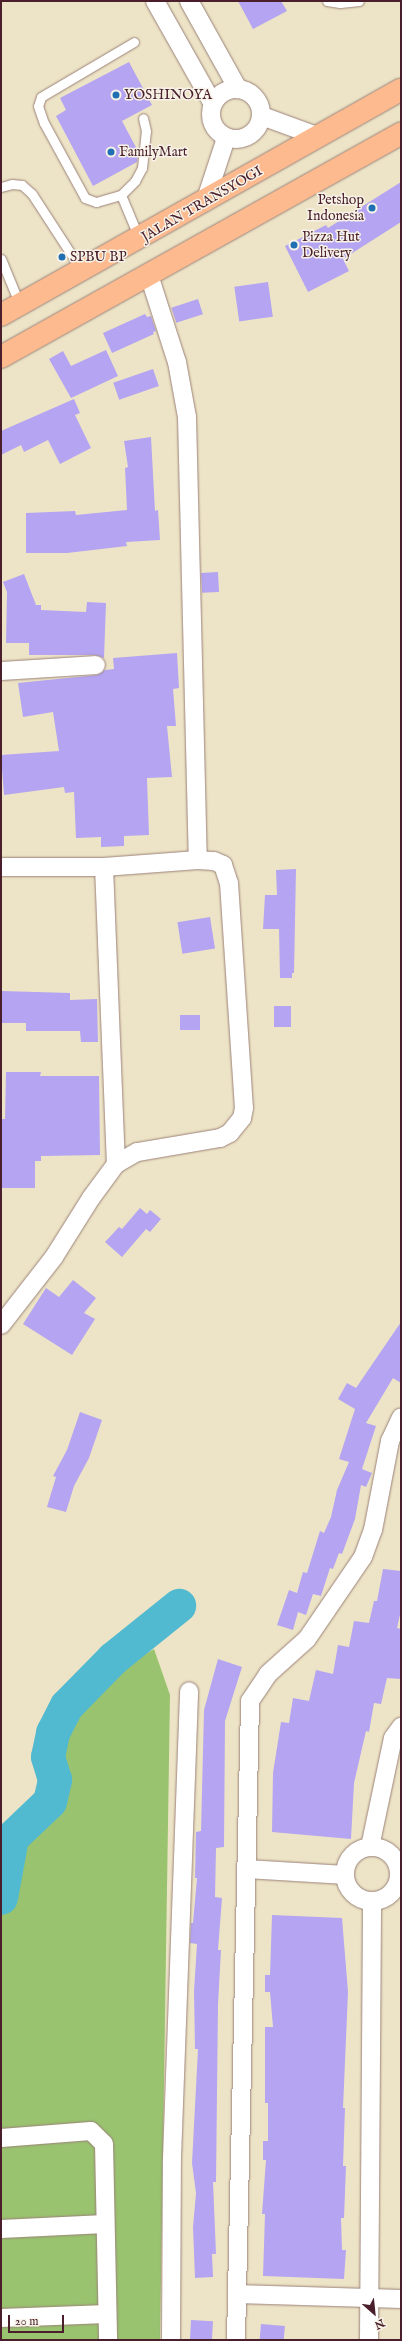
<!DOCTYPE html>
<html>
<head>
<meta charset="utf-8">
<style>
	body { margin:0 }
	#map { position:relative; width:402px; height:2341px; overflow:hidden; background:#ede4c7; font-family:"IM FELL English",serif }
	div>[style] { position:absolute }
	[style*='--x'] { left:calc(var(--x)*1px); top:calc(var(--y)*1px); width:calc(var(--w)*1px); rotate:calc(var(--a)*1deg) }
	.green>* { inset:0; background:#99c36f }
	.river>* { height:34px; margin:-17px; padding:0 17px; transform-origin:17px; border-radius:17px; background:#52bad0 }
	.building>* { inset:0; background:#b4a4f1; transform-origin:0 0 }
	.roads { filter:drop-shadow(0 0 1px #9c8279) drop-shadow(0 0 1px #9c8279) }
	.lane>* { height:9px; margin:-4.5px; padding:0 4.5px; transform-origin:4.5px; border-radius:4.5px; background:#fff }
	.street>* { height:18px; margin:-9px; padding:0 9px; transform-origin:9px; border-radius:9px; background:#fff }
	.street>.ring { margin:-9px; padding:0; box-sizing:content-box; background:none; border:18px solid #fff; border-radius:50% }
	.highway>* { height:22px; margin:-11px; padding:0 11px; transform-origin:11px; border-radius:11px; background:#fcba8e }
	.dots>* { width:11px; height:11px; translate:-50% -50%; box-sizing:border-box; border:2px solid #f7f3e8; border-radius:50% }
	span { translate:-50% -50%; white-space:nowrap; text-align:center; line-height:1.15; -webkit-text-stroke:3px #f7f3e8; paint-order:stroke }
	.poi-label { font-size:14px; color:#4a1f2b }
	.left { translate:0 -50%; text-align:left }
	.right { translate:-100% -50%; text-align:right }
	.street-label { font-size:14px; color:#4a1f2b }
	.frame { position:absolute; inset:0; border:2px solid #4a1f2b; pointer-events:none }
	.north { position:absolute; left:354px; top:2293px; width:40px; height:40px; -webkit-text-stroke:3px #f7f3e8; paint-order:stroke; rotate:153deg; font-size:11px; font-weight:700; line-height:16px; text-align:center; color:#4a1f2b }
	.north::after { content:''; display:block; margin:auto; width:14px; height:18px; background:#4a1f2b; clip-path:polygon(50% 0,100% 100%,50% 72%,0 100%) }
	.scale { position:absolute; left:8px; top:2315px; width:56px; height:18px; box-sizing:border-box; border:2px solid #4a1f2b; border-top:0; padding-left:5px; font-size:12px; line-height:14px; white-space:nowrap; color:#4a1f2b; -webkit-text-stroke:3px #f7f3e8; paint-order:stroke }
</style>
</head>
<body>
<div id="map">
	<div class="green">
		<div style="clip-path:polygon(154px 1649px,170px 1695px,160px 2340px,1px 2340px,1px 1832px,31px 1832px,83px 1692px)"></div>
	</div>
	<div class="river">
		<div style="--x:1;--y:1898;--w:61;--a:-79.6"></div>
		<div style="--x:12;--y:1838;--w:52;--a:-43.5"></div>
		<div style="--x:50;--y:1802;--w:23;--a:-77"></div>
		<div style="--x:55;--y:1780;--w:24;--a:-107"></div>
		<div style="--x:48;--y:1757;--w:25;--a:-78"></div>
		<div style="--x:53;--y:1733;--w:30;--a:-63"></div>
		<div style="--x:67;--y:1706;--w:66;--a:-45.6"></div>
		<div style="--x:113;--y:1659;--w:85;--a:-38.8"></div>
	</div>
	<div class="building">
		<div style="clip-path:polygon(238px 1px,281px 1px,287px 11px,253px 29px)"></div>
		<div style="clip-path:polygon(129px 62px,152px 105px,122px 121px,138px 151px,137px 162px,93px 186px,56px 116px,66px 110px,60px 98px)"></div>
		<div style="clip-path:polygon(401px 182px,401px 222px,343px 259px,349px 271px,308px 292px,285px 246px,326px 225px,328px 228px)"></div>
		<div style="left:268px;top:282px;width:35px;height:34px;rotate:82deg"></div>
		<div style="left:198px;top:299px;width:16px;height:28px;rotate:72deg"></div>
		<div style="clip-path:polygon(145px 314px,147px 317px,151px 316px,156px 331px,153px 332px,154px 334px,112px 353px,103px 333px)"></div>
		<div style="clip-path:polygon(106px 350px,118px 376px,71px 398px,49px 359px,63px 351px,71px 366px)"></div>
		<div style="left:153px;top:369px;width:18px;height:42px;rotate:71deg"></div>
		<div style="clip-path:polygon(74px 399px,80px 413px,75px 415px,91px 448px,60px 464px,48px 440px,24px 452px,21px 445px,1px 455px,1px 431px)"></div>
		<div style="clip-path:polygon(151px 437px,155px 511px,158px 510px,160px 540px,126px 542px,127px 546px,67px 553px,26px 553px,26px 513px,75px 511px,76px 515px,127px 510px,125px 468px,128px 467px,124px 441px)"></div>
		<div style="left:218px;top:572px;width:20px;height:17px;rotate:87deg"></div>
		<div style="clip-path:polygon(24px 574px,36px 605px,41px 605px,41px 610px,86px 612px,87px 602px,106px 603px,104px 658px,95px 655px,29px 655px,29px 643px,6px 643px,7px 592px,3px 582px)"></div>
		<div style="clip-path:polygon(177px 653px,179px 688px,173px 689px,176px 726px,167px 726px,172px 777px,147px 778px,149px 835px,124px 836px,124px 846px,101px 847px,101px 837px,76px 838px,74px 792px,65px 793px,64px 787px,4px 795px,1px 755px,59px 751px,53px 712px,23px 717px,18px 683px,97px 675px,105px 670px,114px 669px,113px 658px)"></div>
		<div style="clip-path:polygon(296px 869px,294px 973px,292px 973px,292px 978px,280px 978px,279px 929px,263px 929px,265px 895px,277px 895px,276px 870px)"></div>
		<div style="left:210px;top:917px;width:32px;height:33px;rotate:81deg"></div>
		<div style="clip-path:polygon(1px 991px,70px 993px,70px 1000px,97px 999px,98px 1042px,81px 1042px,80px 1031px,26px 1031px,26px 1023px,1px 1023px)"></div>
		<div style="left:274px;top:1006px;width:17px;height:21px"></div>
		<div style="left:180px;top:1015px;width:20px;height:15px"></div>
		<div style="clip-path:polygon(6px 1072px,41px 1072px,40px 1076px,99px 1076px,100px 1155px,41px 1156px,41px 1161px,35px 1161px,35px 1188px,1px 1188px,1px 1119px,5px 1119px)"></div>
		<div style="clip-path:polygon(140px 1208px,147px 1214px,150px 1210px,161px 1219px,150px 1232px,146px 1229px,122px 1257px,105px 1242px,119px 1227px,122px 1229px)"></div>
		<div style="clip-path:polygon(73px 1280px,96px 1298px,84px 1313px,95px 1319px,72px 1355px,23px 1324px,46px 1288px,59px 1297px)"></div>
		<div style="clip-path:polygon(401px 1322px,401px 1383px,393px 1378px,366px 1423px,376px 1426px,362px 1469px,372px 1473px,366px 1487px,361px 1485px,355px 1519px,342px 1554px,339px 1553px,333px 1569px,330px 1568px,321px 1596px,313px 1594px,306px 1615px,298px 1612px,293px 1630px,277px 1625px,289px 1590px,297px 1593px,303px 1572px,307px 1573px,320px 1531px,324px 1533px,331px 1517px,337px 1490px,349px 1462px,339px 1459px,355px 1409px,338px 1399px,347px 1383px,356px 1388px)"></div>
		<div style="clip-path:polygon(80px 1412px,102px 1420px,89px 1458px,74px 1486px,66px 1512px,47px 1507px,56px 1477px,53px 1476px,67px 1450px)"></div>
		<div style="clip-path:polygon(383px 1569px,401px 1571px,401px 1610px,397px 1628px,401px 1629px,401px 1679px,387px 1678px,381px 1704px,374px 1703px,369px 1732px,366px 1731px,354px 1783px,351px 1839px,272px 1832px,273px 1773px,281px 1722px,289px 1723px,293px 1698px,309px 1701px,316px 1670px,333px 1674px,338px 1645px,349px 1647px,354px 1621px,369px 1623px,374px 1601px,377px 1601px)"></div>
		<div style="clip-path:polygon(218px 1659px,242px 1667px,225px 1721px,224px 1847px,216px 1848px,215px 1897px,222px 1898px,218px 1950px,221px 1950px,218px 2004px,216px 2182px,213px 2182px,216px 2254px,212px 2254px,213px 2277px,195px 2278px,193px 2227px,196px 2193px,192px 2163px,198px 2049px,195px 2049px,194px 1991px,197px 1944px,190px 1943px,191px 1923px,193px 1923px,197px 1878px,195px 1878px,196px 1832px,201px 1831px,204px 1710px)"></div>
		<div style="clip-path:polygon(272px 1915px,342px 1918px,348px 1992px,343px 2108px,345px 2108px,343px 2166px,346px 2166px,344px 2218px,341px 2218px,342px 2250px,346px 2250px,344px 2279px,263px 2276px,265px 2214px,262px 2214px,266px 2160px,263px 2160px,263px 2141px,268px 2141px,268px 2103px,265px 2103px,265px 2027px,273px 2027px,270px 1992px,265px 1992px,265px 1975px,270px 1975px)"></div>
		<div style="left:191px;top:2320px;width:22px;height:20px;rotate:3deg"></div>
		<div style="left:261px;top:2324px;width:24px;height:15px;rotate:5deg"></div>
	</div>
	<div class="roads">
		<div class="lane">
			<div style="--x:327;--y:1;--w:13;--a:9"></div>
			<div style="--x:340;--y:3;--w:19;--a:-6"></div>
			<div style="--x:134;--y:42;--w:108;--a:149.4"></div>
			<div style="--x:41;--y:97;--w:9;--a:108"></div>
			<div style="--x:38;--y:106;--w:18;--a:71"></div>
			<div style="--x:44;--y:123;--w:85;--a:61.3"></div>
			<div style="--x:85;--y:198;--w:12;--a:20"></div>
			<div style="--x:96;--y:202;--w:26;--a:-16"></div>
			<div style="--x:121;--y:195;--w:47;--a:67.3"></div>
			<div style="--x:1;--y:187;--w:11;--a:-15"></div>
			<div style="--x:12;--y:184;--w:10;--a:6"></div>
			<div style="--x:22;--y:185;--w:13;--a:42"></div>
			<div style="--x:32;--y:194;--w:92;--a:57"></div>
			<div style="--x:121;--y:195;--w:20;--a:-45"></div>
			<div style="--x:135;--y:181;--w:15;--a:-62"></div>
			<div style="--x:142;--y:168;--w:37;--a:-84"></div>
			<div style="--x:146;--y:131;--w:13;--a:-103"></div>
			<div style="--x:1;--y:259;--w:50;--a:67.6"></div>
		</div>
		<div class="street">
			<div style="--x:155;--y:1;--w:118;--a:60.6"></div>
			<div style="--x:189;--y:1;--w:101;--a:60.9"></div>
			<div class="ring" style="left:211px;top:89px;width:32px;height:32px"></div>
			<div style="--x:262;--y:116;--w:61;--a:20.2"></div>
			<div style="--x:205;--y:202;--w:67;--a:-71.8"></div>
			<div style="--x:149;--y:275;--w:91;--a:72.2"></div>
			<div style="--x:177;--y:362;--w:56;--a:79.7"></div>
			<div style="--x:187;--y:417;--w:443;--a:88.6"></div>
			<div style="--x:1;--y:671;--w:95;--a:-3.6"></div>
			<div style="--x:1;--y:867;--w:103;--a:0"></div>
			<div style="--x:104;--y:867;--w:94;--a:-4.3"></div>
			<div style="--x:198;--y:860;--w:16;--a:4"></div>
			<div style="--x:214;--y:861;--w:10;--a:24"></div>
			<div style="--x:223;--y:865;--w:19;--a:72"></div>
			<div style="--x:229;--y:883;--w:225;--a:86.2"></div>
			<div style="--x:244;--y:1108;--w:10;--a:101"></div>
			<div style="--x:242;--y:1118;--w:19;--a:129"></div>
			<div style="--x:230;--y:1133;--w:11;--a:153"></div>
			<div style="--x:220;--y:1138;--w:84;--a:170.4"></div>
			<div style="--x:137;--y:1152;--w:24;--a:150"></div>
			<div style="--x:116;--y:1164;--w:42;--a:126.3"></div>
			<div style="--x:91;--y:1198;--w:70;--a:122.1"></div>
			<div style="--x:54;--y:1257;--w:86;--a:127.9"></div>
			<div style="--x:104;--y:867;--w:297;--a:87.7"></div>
			<div style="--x:370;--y:1847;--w:111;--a:-78.1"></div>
			<div style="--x:393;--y:1738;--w:14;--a:-54"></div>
			<div class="ring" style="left:345px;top:1847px;width:36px;height:36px"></div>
			<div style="--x:247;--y:1869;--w:98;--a:3.5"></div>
			<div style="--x:1;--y:2138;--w:90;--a:-4.4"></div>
			<div style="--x:91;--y:2131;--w:18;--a:45"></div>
			<div style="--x:104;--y:2144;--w:196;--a:88.8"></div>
			<div style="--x:1;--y:2229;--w:104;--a:-2.8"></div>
			<div style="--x:237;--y:2294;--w:164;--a:1.7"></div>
			<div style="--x:1;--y:2318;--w:106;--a:-2.2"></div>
			<div style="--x:171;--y:2340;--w:182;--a:-89.7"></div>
			<div style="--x:172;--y:2158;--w:467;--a:-87.9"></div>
			<div style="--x:236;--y:2340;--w:639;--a:-88.74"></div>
			<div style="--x:250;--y:1701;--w:32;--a:-56"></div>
			<div style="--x:268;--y:1674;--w:52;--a:-41.9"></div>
			<div style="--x:307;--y:1639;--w:99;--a:-55.7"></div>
			<div style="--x:363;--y:1557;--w:29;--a:-70"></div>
			<div style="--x:373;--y:1530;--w:91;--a:-79.2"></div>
			<div style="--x:390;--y:1441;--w:26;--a:-65"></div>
			<div style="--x:369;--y:2340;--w:439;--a:-89.6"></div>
		</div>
		<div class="highway">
			<div style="--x:1;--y:315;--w:459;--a:-29.4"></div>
			<div style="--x:1;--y:357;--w:458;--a:-29.2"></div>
		</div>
	</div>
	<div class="dots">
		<div style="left:116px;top:95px;background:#1f6fb2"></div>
		<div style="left:111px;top:152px;background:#1f6fb2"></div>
		<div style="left:372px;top:208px;background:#1f6fb2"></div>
		<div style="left:294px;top:245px;background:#1f6fb2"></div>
		<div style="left:62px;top:257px;background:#1f6fb2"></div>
	</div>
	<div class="poi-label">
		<span class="left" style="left:124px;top:95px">YOSHINOYA</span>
		<span class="left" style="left:119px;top:152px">FamilyMart</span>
		<span class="right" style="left:364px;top:208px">Petshop<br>Indonesia</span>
		<span class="left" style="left:302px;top:245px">Pizza Hut<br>Delivery</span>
		<span class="left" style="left:70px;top:257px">SPBU BP</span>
	</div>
	<div class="street-label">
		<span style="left:202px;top:204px;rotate:-30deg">JALAN TRANSYOGI</span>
	</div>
	<div class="frame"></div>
	<div class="north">N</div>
	<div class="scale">20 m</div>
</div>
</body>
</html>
